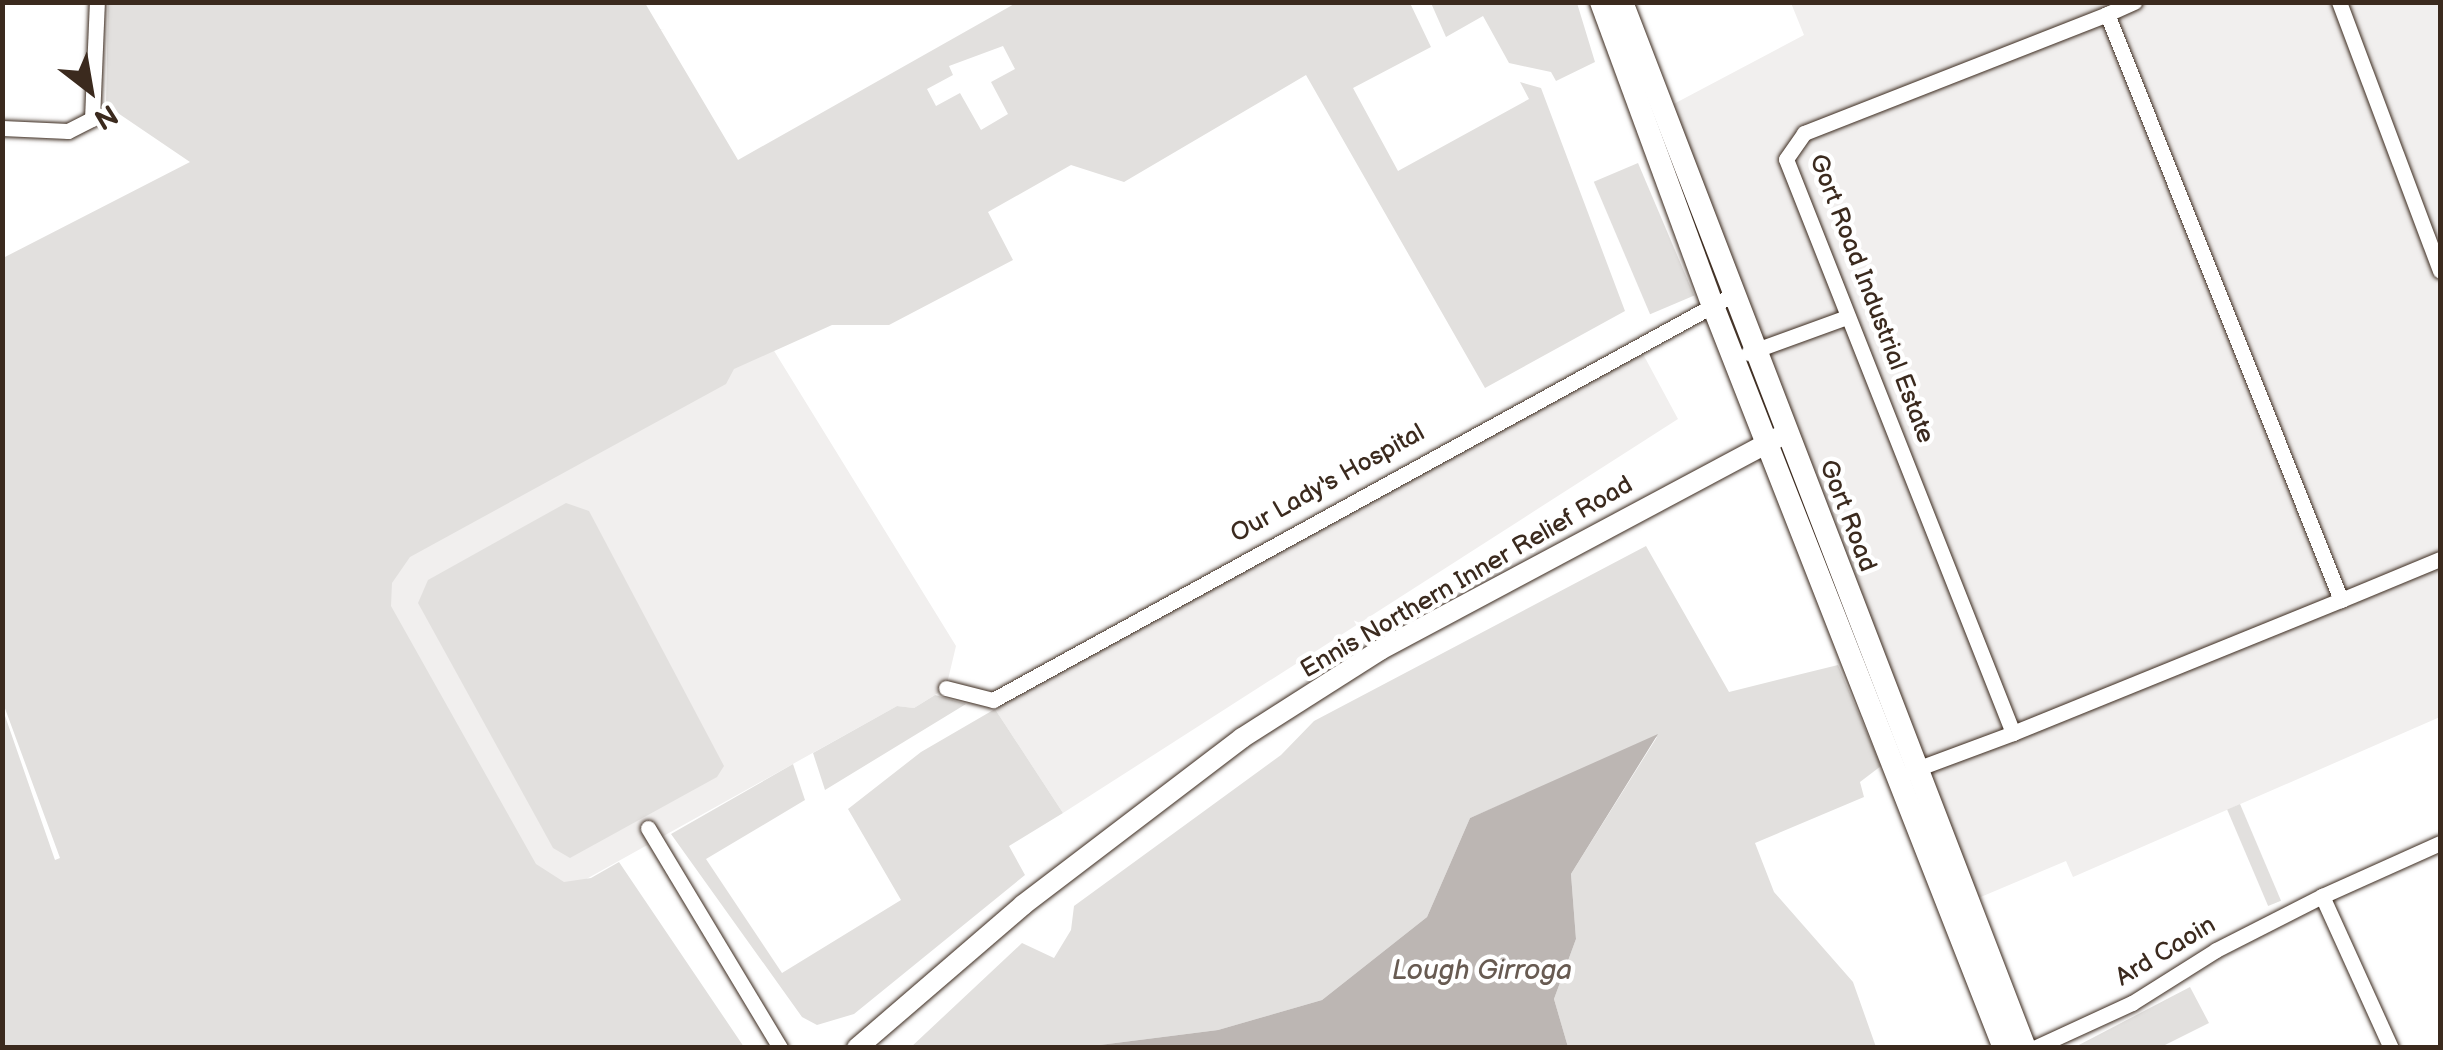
<!DOCTYPE html>
<html>
<head>
<meta charset="utf-8">
<style>
	body { margin:0 }
	#map { position:relative; width:2443px; height:1050px; overflow:hidden; background:#fff; font-family:"Balsamiq Sans",sans-serif }
	div>[style] { position:absolute }
	[style*='--x'] { left:calc(var(--x)*1px); top:calc(var(--y)*1px); width:calc(var(--w)*1px); rotate:calc(var(--a)*1deg) }
	.built>* { inset:0; background:#f1efee }
	.green>* { inset:0; background:#e2e0de; transform-origin:0 0 }
	.water>* { inset:0; background:#bcb6b3 }
	.roads { filter:drop-shadow(0 0 2px #3b2a1e) drop-shadow(0 0 2px #3b2a1e) }
	.minor>* { height:15px; margin:-7.5px; padding:0 7.5px; transform-origin:7.5px; border-radius:7.5px; background:#fff }
	.tertiary>* { height:20px; margin:-10px; padding:0 10px; transform-origin:10px; border-radius:10px; background:#fff }
	.secondary>* { height:22px; margin:-11px; padding:0 11px; transform-origin:11px; border-radius:11px; background:#fff }
	span { translate:-50% -50%; white-space:nowrap; text-align:center; line-height:1.15; -webkit-text-stroke:9px #fff; paint-order:stroke }
	.street-label { font-size:25px; color:#3b2a1e }
	.water-label { font-size:28px; color:#685b52; font-style:italic }
	.frame { position:absolute; inset:0; border:5px solid #3b2a1e; pointer-events:none }
	.north { position:absolute; left:40px; top:40px; width:100px; height:100px; -webkit-text-stroke:8px #fff; paint-order:stroke; rotate:149deg; font-size:28px; font-weight:700; line-height:40px; text-align:center; color:#3b2a1e }
	.north::after { content:''; display:block; margin:auto; width:35px; height:45px; background:#3b2a1e; clip-path:polygon(50% 0,100% 100%,50% 72%,0 100%) }
</style>
</head>
<body>
<div id="map">
	<div class="built">
		<div style="clip-path:polygon(1791px 3px,2440px 3px,2440px 717px,2073px 877px,2066px 861px,1976px 899px,1668px 107px,1804px 35px)"></div>
		<div style="clip-path:polygon(768px 341px,956px 646px,946px 688px,914px 708px,897px 706px,554px 897px,357px 574px)"></div>
		<div style="clip-path:polygon(1643px 354px,1678px 419px,1063px 813px,995px 709px,1579px 381px)"></div>
	</div>
	<div class="green">
		<div style="clip-path:polygon(evenodd,108px 3px,645px 3px,738px 160px,1016px 3px,1410px 3px,1431px 47px,1353px 88px,1398px 171px,1529px 99px,1520px 82px,1541px 88px,1625px 311px,1485px 388px,1306px 75px,1124px 182px,1071px 165px,988px 212px,1013px 260px,889px 325px,832px 325px,734px 369px,726px 384px,410px 557px,392px 583px,391px 606px,536px 864px,564px 882px,591px 878px,619px 862px,744px 1047px,3px 1047px,3px 710px,55px 860px,60px 858px,3px 703px,3px 258px,190px 162px,106px 105px,108px 3px,1003px 46px,1015px 69px,991px 82px,1008px 114px,981px 130px,960px 93px,936px 106px,927px 89px,953px 75px,949px 66px,1003px 46px)"></div>
		<div style="clip-path:polygon(1431px 3px,1577px 3px,1595px 62px,1556px 81px,1551px 72px,1509px 63px,1483px 16px,1446px 37px)"></div>
		<div style="left:1638px;top:163px;width:144px;height:48px;rotate:67deg"></div>
		<div style="clip-path:polygon(566px 503px,589px 511px,724px 766px,717px 777px,570px 858px,553px 848px,418px 603px,428px 580px)"></div>
		<div style="clip-path:polygon(1646px 546px,1729px 692px,1838px 665px,1881px 766px,1860px 782px,1864px 797px,1755px 843px,1774px 892px,1853px 982px,1876px 1047px,1568px 1047px,1554px 999px,1576px 939px,1571px 874px,1657px 737px,1470px 818px,1427px 917px,1322px 1000px,1218px 1030px,1084px 1047px,910px 1048px,1022px 943px,1054px 958px,1071px 930px,1074px 906px,1281px 755px,1314px 721px)"></div>
		<div style="clip-path:polygon(935px 695px,966px 704px,825px 790px,813px 753px,897px 706px,914px 708px)"></div>
		<div style="clip-path:polygon(995px 709px,1063px 813px,1009px 846px,1025px 875px,854px 1014px,817px 1025px,802px 1017px,671px 834px,793px 764px,805px 800px,706px 859px,782px 973px,901px 900px,848px 809px,921px 752px)"></div>
		<div style="left:2240px;top:804px;width:105px;height:14px;rotate:67deg"></div>
		<div style="clip-path:polygon(2190px 987px,2209px 1023px,2161px 1047px,2075px 1047px)"></div>
	</div>
	<div class="water">
		<div style="clip-path:polygon(1658px 734px,1571px 874px,1576px 939px,1554px 999px,1568px 1047px,1084px 1047px,1218px 1030px,1322px 1000px,1427px 917px,1470px 818px)"></div>
	</div>
	<div class="roads">
		<div class="minor">
			<div style="--x:2339;--y:2;--w:287;--a:69.4"></div>
			<div style="--x:2107;--y:14;--w:30;--a:-24"></div>
			<div style="--x:2;--y:128;--w:66;--a:2.6"></div>
			<div style="--x:68;--y:131;--w:27;--a:-27"></div>
			<div style="--x:92;--y:119;--w:117;--a:-87.6"></div>
			<div style="--x:1748;--y:353;--w:105;--a:-20"></div>
			<div style="--x:946;--y:688;--w:49;--a:14.3"></div>
			<div style="--x:993;--y:700;--w:843;--a:-28.72"></div>
			<div style="--x:2013;--y:733;--w:354;--a:-22.1"></div>
			<div style="--x:1911;--y:771;--w:109;--a:-20.4"></div>
			<div style="--x:2013;--y:733;--w:617;--a:-111.58"></div>
			<div style="--x:1786;--y:159;--w:32;--a:-55"></div>
			<div style="--x:1804;--y:133;--w:326;--a:-21.4"></div>
			<div style="--x:2107;--y:14;--w:631;--a:68.23"></div>
			<div style="--x:2341;--y:600;--w:107;--a:-22.5"></div>
			<div style="--x:648;--y:828;--w:257;--a:59"></div>
			<div style="--x:2322;--y:896;--w:167;--a:65.6"></div>
			<div style="--x:2034;--y:1048;--w:108;--a:-24.7"></div>
			<div style="--x:2132;--y:1003;--w:99;--a:-32.2"></div>
			<div style="--x:2216;--y:950;--w:119;--a:-27"></div>
			<div style="--x:2322;--y:896;--w:129;--a:-24.2"></div>
		</div>
		<div class="tertiary">
			<div style="--x:857;--y:1048;--w:219;--a:-40.7"></div>
			<div style="--x:1023;--y:905;--w:275;--a:-37.3"></div>
			<div style="--x:1242;--y:738;--w:164;--a:-32.5"></div>
			<div style="--x:1380;--y:650;--w:455;--a:-28.1"></div>
		</div>
		<div class="secondary">
			<div style="--x:1601;--y:2;--w:324;--a:69.8"></div>
			<div style="--x:1713;--y:306;--w:797;--a:68.59"></div>
			<div style="--x:1622;--y:2;--w:1121;--a:68.93"></div>
		</div>
	</div>
	<div class="street-label">
		<span style="left:1871px;top:299px;rotate:69deg">Gort Road Industrial Estate</span>
		<span style="left:1328px;top:484px;rotate:-29deg">Our Lady's Hospital</span>
		<span style="left:1847px;top:516px;rotate:69deg">Gort Road</span>
		<span style="left:1467px;top:578px;rotate:-30deg">Ennis Northern Inner Relief Road</span>
		<span style="left:2166px;top:952px;rotate:-31deg">Ard Caoin</span>
	</div>
	<div class="water-label">
		<span style="left:1482px;top:971px">Lough Girroga</span>
	</div>
	<div class="frame"></div>
	<div class="north">N</div>
</div>
</body>
</html>
